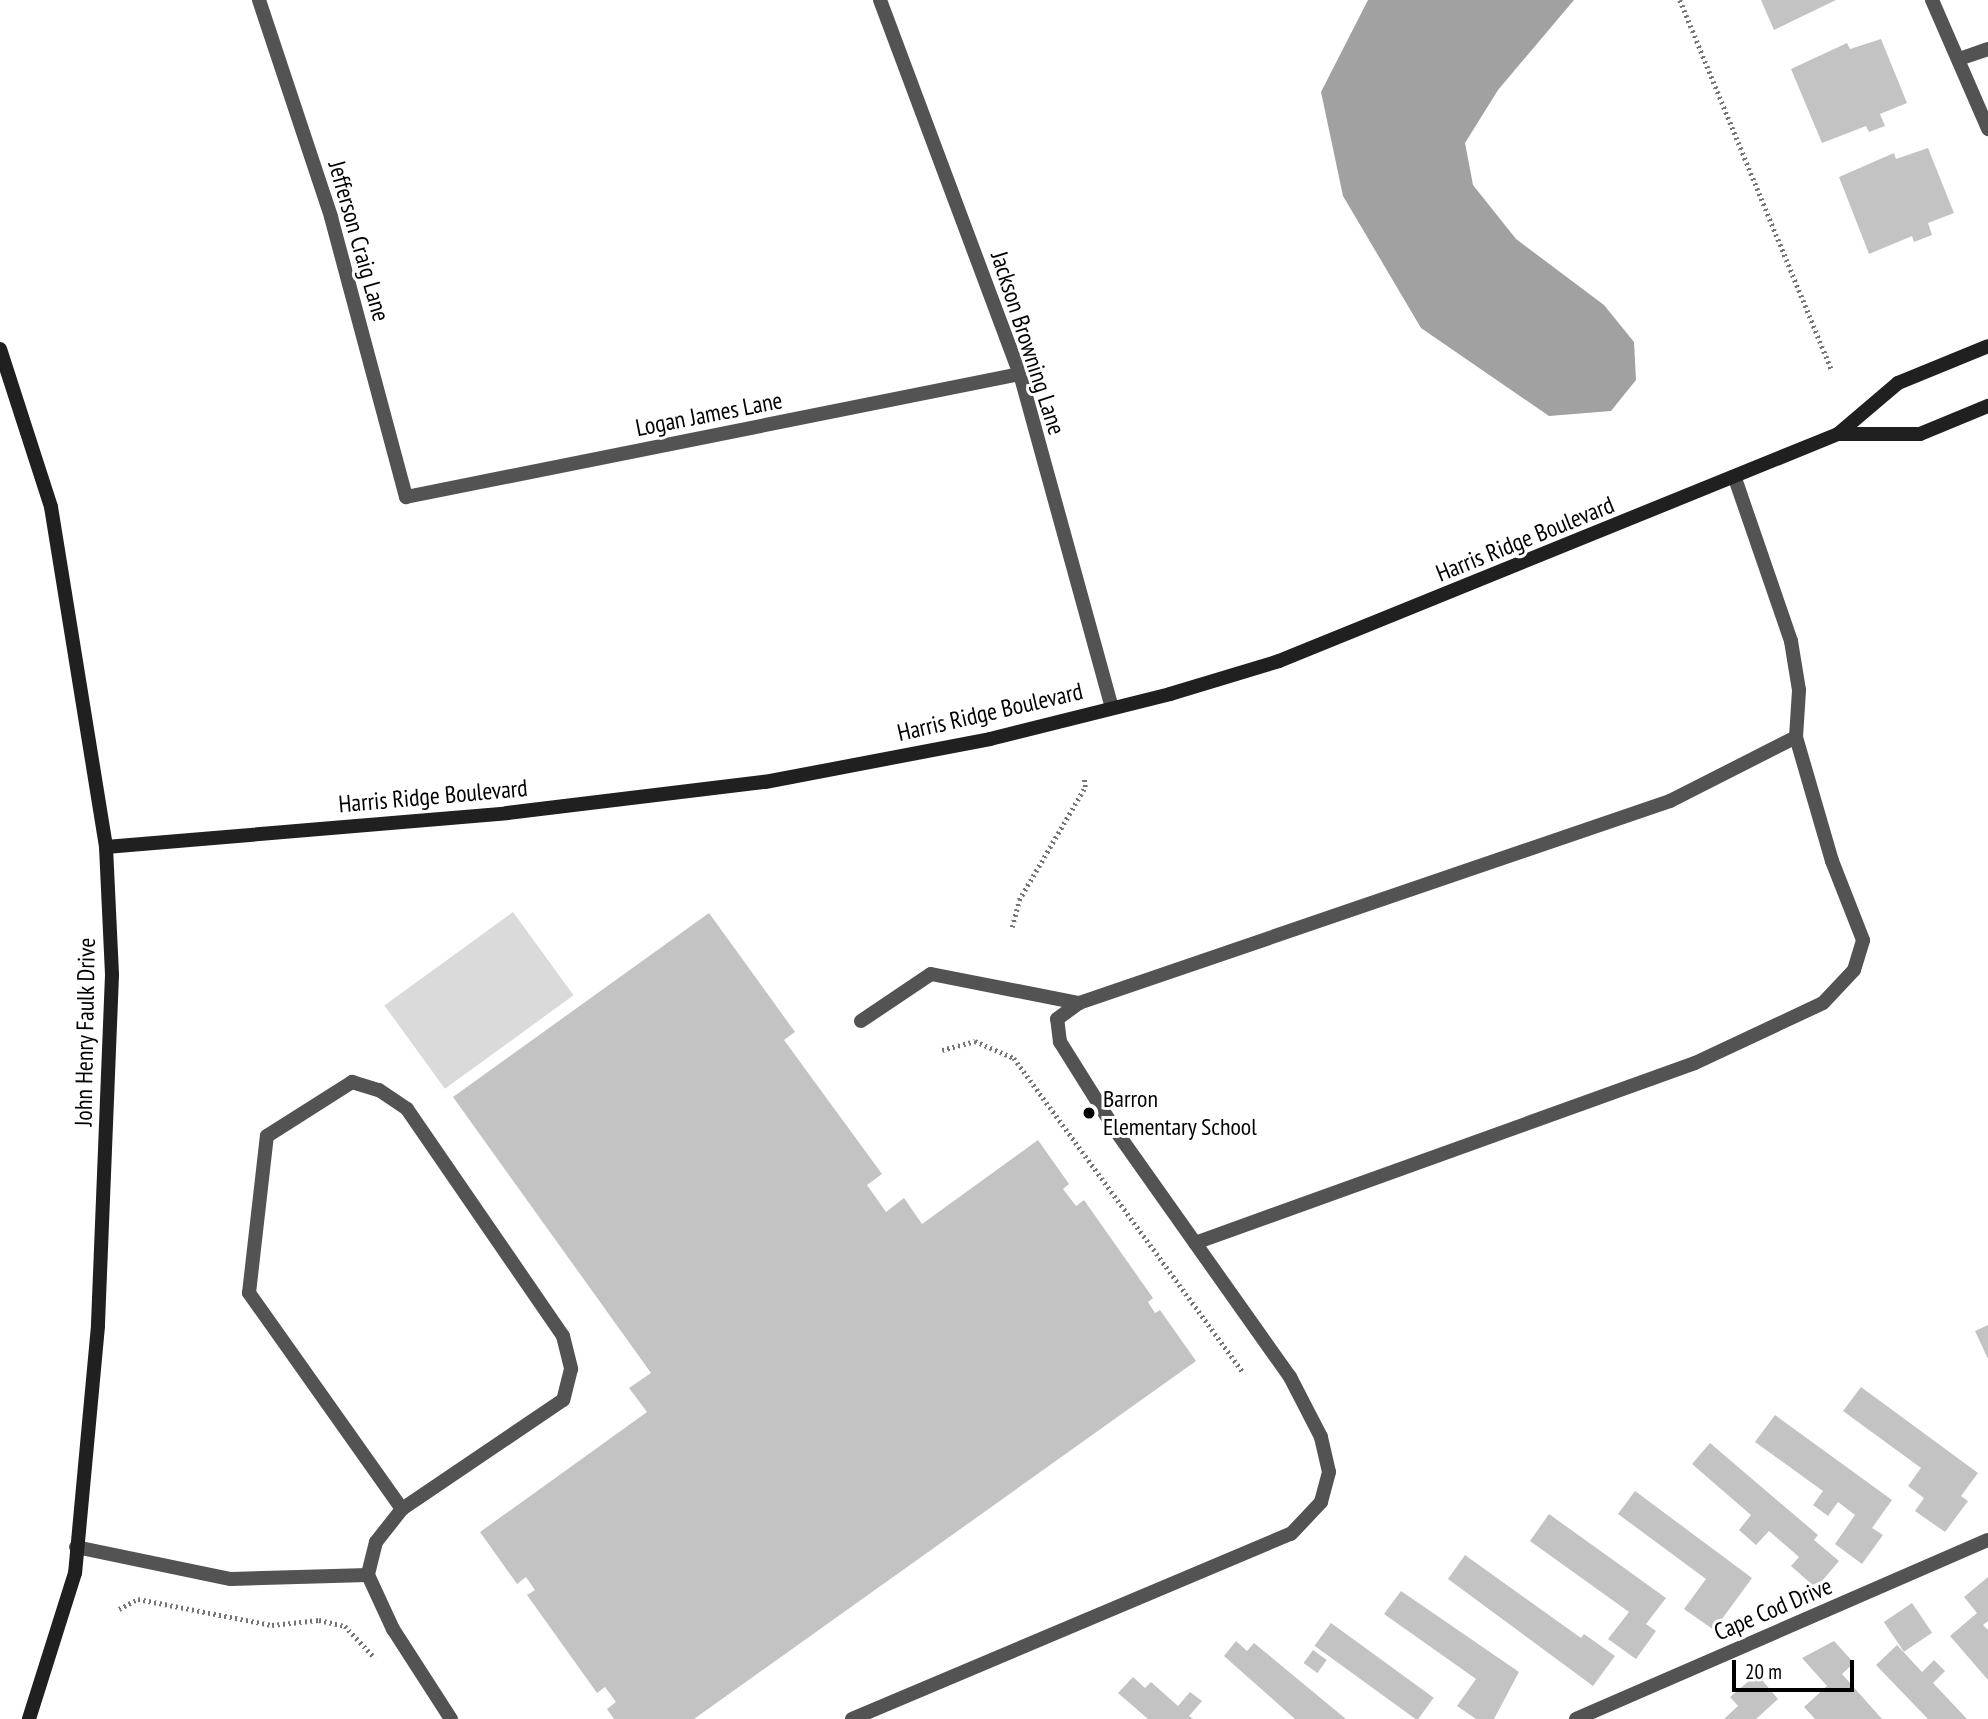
<!DOCTYPE html>
<html>
<head>
<meta charset="utf-8">
<style>
	body { margin:0 }
	#map { position:relative; width:1988px; height:1719px; overflow:hidden; background:#fff; font-family:"PT Sans Narrow",sans-serif }
	div>[style] { position:absolute }
	[style*='--x'] { left:calc(var(--x)*1px); top:calc(var(--y)*1px); width:calc(var(--w)*1px); rotate:calc(var(--a)*1deg) }
	.green>* { inset:0; background:#dadada; transform-origin:0 0 }
	.water>* { inset:0; background:#a1a1a1 }
	.building>* { inset:0; background:#c3c3c3; transform-origin:0 0 }
	.path>* { height:4.5px; margin-top:-2.25px; transform-origin:0; background:repeating-linear-gradient(90deg,#757575 0 2px,transparent 0 5.5px) }
	.lane>* { height:14px; margin:-7px; padding:0 7px; transform-origin:7px; border-radius:7px; background:#535353 }
	.street>* { height:14px; margin:-7px; padding:0 7px; transform-origin:7px; border-radius:7px; background:#535353 }
	.secondary>* { height:14px; margin:-7px; padding:0 7px; transform-origin:7px; border-radius:7px; background:#202020 }
	.dots>* { width:19px; height:19px; translate:-50% -50%; box-sizing:border-box; border:4px solid #fff; border-radius:50% }
	span { translate:-50% -50%; white-space:nowrap; text-align:center; line-height:1.15; -webkit-text-stroke:6px #fff; paint-order:stroke }
	.street-label { font-size:24px; color:#000 }
	.poi-label { font-size:24px; color:#000 }
	.left { translate:0 -50%; text-align:left }
	.scale { position:absolute; left:1732px; top:1660px; width:122px; height:32px; box-sizing:border-box; border:4px solid #000; border-top:0; padding-left:9px; font-size:21px; line-height:24px; white-space:nowrap; color:#000; -webkit-text-stroke:5px #fff; paint-order:stroke }
</style>
</head>
<body>
<div id="map">
	<div class="green">
		<div style="left:513px;top:912px;width:103px;height:159px;rotate:54deg"></div>
	</div>
	<div class="water">
		<div style="clip-path:polygon(1368px 0,1574px 0,1498px 90px,1465px 143px,1473px 185px,1516px 239px,1604px 305px,1634px 342px,1636px 380px,1611px 411px,1549px 416px,1421px 328px,1343px 196px,1321px 92px)"></div>
	</div>
	<div class="building">
		<div style="clip-path:polygon(1761px 0,1836px 0,1774px 30px)"></div>
		<div style="clip-path:polygon(1881px 39px,1907px 103px,1880px 114px,1885px 126px,1869px 132px,1866px 126px,1822px 143px,1791px 69px,1847px 43px,1850px 49px)"></div>
		<div style="clip-path:polygon(1928px 148px,1954px 213px,1928px 223px,1932px 235px,1914px 242px,1912px 236px,1869px 254px,1839px 177px,1894px 153px,1896px 159px)"></div>
		<div style="clip-path:polygon(709px 913px,795px 1032px,784px 1040px,882px 1174px,867px 1185px,886px 1212px,904px 1198px,922px 1224px,1038px 1140px,1069px 1184px,1063px 1189px,1076px 1206px,1084px 1200px,1153px 1298px,1148px 1302px,1155px 1313px,1160px 1310px,1196px 1361px,694px 1719px,614px 1719px,607px 1709px,616px 1702px,605px 1687px,597px 1693px,527px 1595px,535px 1590px,526px 1577px,517px 1584px,480px 1532px,647px 1412px,629px 1388px,651px 1373px,453px 1097px)"></div>
		<div style="clip-path:polygon(1988px 1325px,1988px 1359px,1975px 1331px)"></div>
		<div style="clip-path:polygon(1861px 1387px,1978px 1473px,1961px 1496px,1968px 1501px,1945px 1532px,1915px 1511px,1924px 1498px,1908px 1486px,1921px 1468px,1843px 1411px)"></div>
		<div style="clip-path:polygon(1775px 1415px,1892px 1500px,1872px 1528px,1883px 1535px,1862px 1564px,1835px 1544px,1855px 1515px,1838px 1502px,1828px 1516px,1813px 1505px,1823px 1491px,1755px 1442px)"></div>
		<div style="clip-path:polygon(1710px 1443px,1818px 1535px,1814px 1540px,1839px 1561px,1816px 1588px,1791px 1566px,1799px 1557px,1769px 1531px,1756px 1545px,1739px 1530px,1751px 1515px,1692px 1464px)"></div>
		<div style="clip-path:polygon(1635px 1491px,1752px 1578px,1714px 1630px,1684px 1609px,1706px 1579px,1618px 1514px)"></div>
		<div style="clip-path:polygon(1549px 1514px,1666px 1598px,1646px 1624px,1656px 1631px,1636px 1659px,1608px 1639px,1629px 1612px,1530px 1541px)"></div>
		<div style="clip-path:polygon(1465px 1555px,1581px 1638px,1584px 1634px,1615px 1656px,1593px 1686px,1448px 1579px)"></div>
		<div style="clip-path:polygon(1988px 1577px,1988px 1621px,1983px 1625px,1988px 1630px,1988px 1680px,1950px 1636px,1977px 1613px,1964px 1597px)"></div>
		<div style="clip-path:polygon(1401px 1591px,1519px 1672px,1494px 1719px,1476px 1719px,1457px 1706px,1476px 1679px,1384px 1614px)"></div>
		<div style="left:1912px;top:1603px;width:36px;height:34px;rotate:56deg"></div>
		<div style="left:1331px;top:1623px;width:127px;height:28px;rotate:36deg"></div>
		<div style="clip-path:polygon(1236px 1641px,1247px 1651px,1254px 1643px,1346px 1719px,1295px 1719px,1224px 1656px)"></div>
		<div style="clip-path:polygon(1834px 1641px,1854px 1663px,1842px 1674px,1882px 1719px,1815px 1719px,1804px 1707px,1827px 1686px,1802px 1658px)"></div>
		<div style="clip-path:polygon(1897px 1645px,1922px 1672px,1934px 1660px,1945px 1671px,1933px 1683px,1967px 1719px,1928px 1719px,1876px 1665px)"></div>
		<div style="left:1313px;top:1650px;width:17px;height:16px;rotate:36deg"></div>
		<div style="clip-path:polygon(1757px 1674px,1778px 1699px,1756px 1719px,1724px 1719px,1738px 1706px,1730px 1697px)"></div>
		<div style="clip-path:polygon(1133px 1677px,1145px 1688px,1151px 1682px,1178px 1706px,1190px 1692px,1202px 1701px,1189px 1716px,1193px 1719px,1148px 1719px,1118px 1693px)"></div>
	</div>
	<div class="path">
		<div style="--x:1680;--y:0;--w:400;--a:67.7"></div>
		<div style="--x:1012;--y:927;--w:28;--a:-75"></div>
		<div style="--x:1019;--y:900;--w:131;--a:-59.7"></div>
		<div style="--x:1085;--y:787;--w:10;--a:-96"></div>
		<div style="--x:942;--y:1050;--w:34;--a:-15"></div>
		<div style="--x:975;--y:1041;--w:43;--a:23.6"></div>
		<div style="--x:1014;--y:1058;--w:389;--a:53.9"></div>
		<div style="--x:119;--y:1609;--w:21;--a:-28"></div>
		<div style="--x:138;--y:1599;--w:136;--a:11"></div>
		<div style="--x:272;--y:1625;--w:47;--a:-6.1"></div>
		<div style="--x:319;--y:1620;--w:27;--a:13"></div>
		<div style="--x:345;--y:1626;--w:44;--a:46.8"></div>
	</div>
	<div class="lane">
		<div style="--x:861;--y:1021;--w:84;--a:-33.9"></div>
		<div style="--x:931;--y:974;--w:151;--a:11.1"></div>
		<div style="--x:1195;--y:1243;--w:531;--a:-19.8"></div>
		<div style="--x:1695;--y:1063;--w:141;--a:-25.1"></div>
		<div style="--x:1823;--y:1003;--w:45;--a:-46.8"></div>
		<div style="--x:1854;--y:970;--w:31;--a:-73"></div>
		<div style="--x:1863;--y:940;--w:85;--a:-111.4"></div>
		<div style="--x:1832;--y:861;--w:129;--a:-106.2"></div>
		<div style="--x:1796;--y:737;--w:47;--a:-86.3"></div>
		<div style="--x:1799;--y:690;--w:50;--a:-99.3"></div>
		<div style="--x:1791;--y:641;--w:172;--a:-109"></div>
		<div style="--x:402;--y:1509;--w:265;--a:-125.3"></div>
		<div style="--x:249;--y:1293;--w:158;--a:-83.5"></div>
		<div style="--x:267;--y:1136;--w:101;--a:-32.4"></div>
		<div style="--x:352;--y:1082;--w:28;--a:17"></div>
		<div style="--x:379;--y:1090;--w:34;--a:34"></div>
		<div style="--x:407;--y:1109;--w:275;--a:55.5"></div>
		<div style="--x:563;--y:1336;--w:34;--a:76"></div>
		<div style="--x:571;--y:1369;--w:32;--a:104"></div>
		<div style="--x:563;--y:1400;--w:194;--a:145.9"></div>
		<div style="--x:402;--y:1509;--w:42;--a:128.2"></div>
		<div style="--x:376;--y:1542;--w:34;--a:104"></div>
		<div style="--x:368;--y:1575;--w:60;--a:65.2"></div>
		<div style="--x:393;--y:1629;--w:107;--a:57.2"></div>
		<div style="--x:76;--y:1547;--w:158;--a:11.7"></div>
		<div style="--x:231;--y:1579;--w:137;--a:-1.7"></div>
		<div style="--x:852;--y:1719;--w:476;--a:-22.9"></div>
		<div style="--x:1291;--y:1534;--w:44;--a:-46.8"></div>
		<div style="--x:1321;--y:1502;--w:31;--a:-75"></div>
		<div style="--x:1329;--y:1472;--w:36;--a:-103"></div>
		<div style="--x:1321;--y:1437;--w:68;--a:-117.3"></div>
		<div style="--x:1290;--y:1377;--w:305;--a:-125.3"></div>
		<div style="--x:1114;--y:1128;--w:102;--a:-122.1"></div>
		<div style="--x:1060;--y:1042;--w:23;--a:-97"></div>
		<div style="--x:1057;--y:1019;--w:27;--a:-36"></div>
		<div style="--x:1079;--y:1003;--w:625;--a:-18.87"></div>
		<div style="--x:1670;--y:801;--w:141;--a:-26.9"></div>
	</div>
	<div class="street">
		<div style="--x:259;--y:0;--w:229;--a:71.6"></div>
		<div style="--x:331;--y:217;--w:290;--a:75"></div>
		<div style="--x:406;--y:497;--w:626;--a:-11.33"></div>
		<div style="--x:880;--y:0;--w:399;--a:69.5"></div>
		<div style="--x:1020;--y:374;--w:346;--a:74.6"></div>
		<div style="--x:1932;--y:0;--w:141;--a:66.5"></div>
		<div style="--x:1959;--y:59;--w:31;--a:-19"></div>
		<div style="--x:1576;--y:1719;--w:449;--a:-23.5"></div>
	</div>
	<div class="secondary">
		<div style="--x:0;--y:349;--w:166;--a:72.1"></div>
		<div style="--x:51;--y:507;--w:344;--a:80.8"></div>
		<div style="--x:106;--y:847;--w:128;--a:87.3"></div>
		<div style="--x:112;--y:975;--w:351;--a:92.3"></div>
		<div style="--x:98;--y:1326;--w:248;--a:95.3"></div>
		<div style="--x:75;--y:1573;--w:153;--a:107.5"></div>
		<div style="--x:1838;--y:434;--w:82;--a:0"></div>
		<div style="--x:1920;--y:434;--w:74;--a:-22.4"></div>
		<div style="--x:106;--y:847;--w:402;--a:-4.8"></div>
		<div style="--x:507;--y:813;--w:260;--a:-6.9"></div>
		<div style="--x:765;--y:782;--w:229;--a:-10.8"></div>
		<div style="--x:990;--y:739;--w:186;--a:-14"></div>
		<div style="--x:1170;--y:694;--w:114;--a:-16.8"></div>
		<div style="--x:1279;--y:661;--w:603;--a:-22.1"></div>
		<div style="--x:1838;--y:434;--w:79;--a:-40.4"></div>
		<div style="--x:1898;--y:383;--w:97;--a:-22.3"></div>
	</div>
	<div class="dots">
		<div style="left:1089px;top:1113px;background:#000"></div>
	</div>
	<div class="street-label">
		<span style="left:359px;top:241px;rotate:74deg">Jefferson Craig Lane</span>
		<span style="left:1028px;top:343px;rotate:72deg">Jackson Browning Lane</span>
		<span style="left:709px;top:414px;rotate:-11deg">Logan James Lane</span>
		<span style="left:1525px;top:539px;rotate:-22deg">Harris Ridge Boulevard</span>
		<span style="left:990px;top:712px;rotate:-13deg">Harris Ridge Boulevard</span>
		<span style="left:433px;top:796px;rotate:-5deg">Harris Ridge Boulevard</span>
		<span style="left:85px;top:1032px;rotate:-89deg">John Henry Faulk Drive</span>
		<span style="left:1773px;top:1609px;rotate:-23deg">Cape Cod Drive</span>
	</div>
	<div class="poi-label">
		<span class="left" style="left:1103px;top:1113px">Barron<br>Elementary School</span>
	</div>
	<div class="scale">20 m</div>
</div>
</body>
</html>
